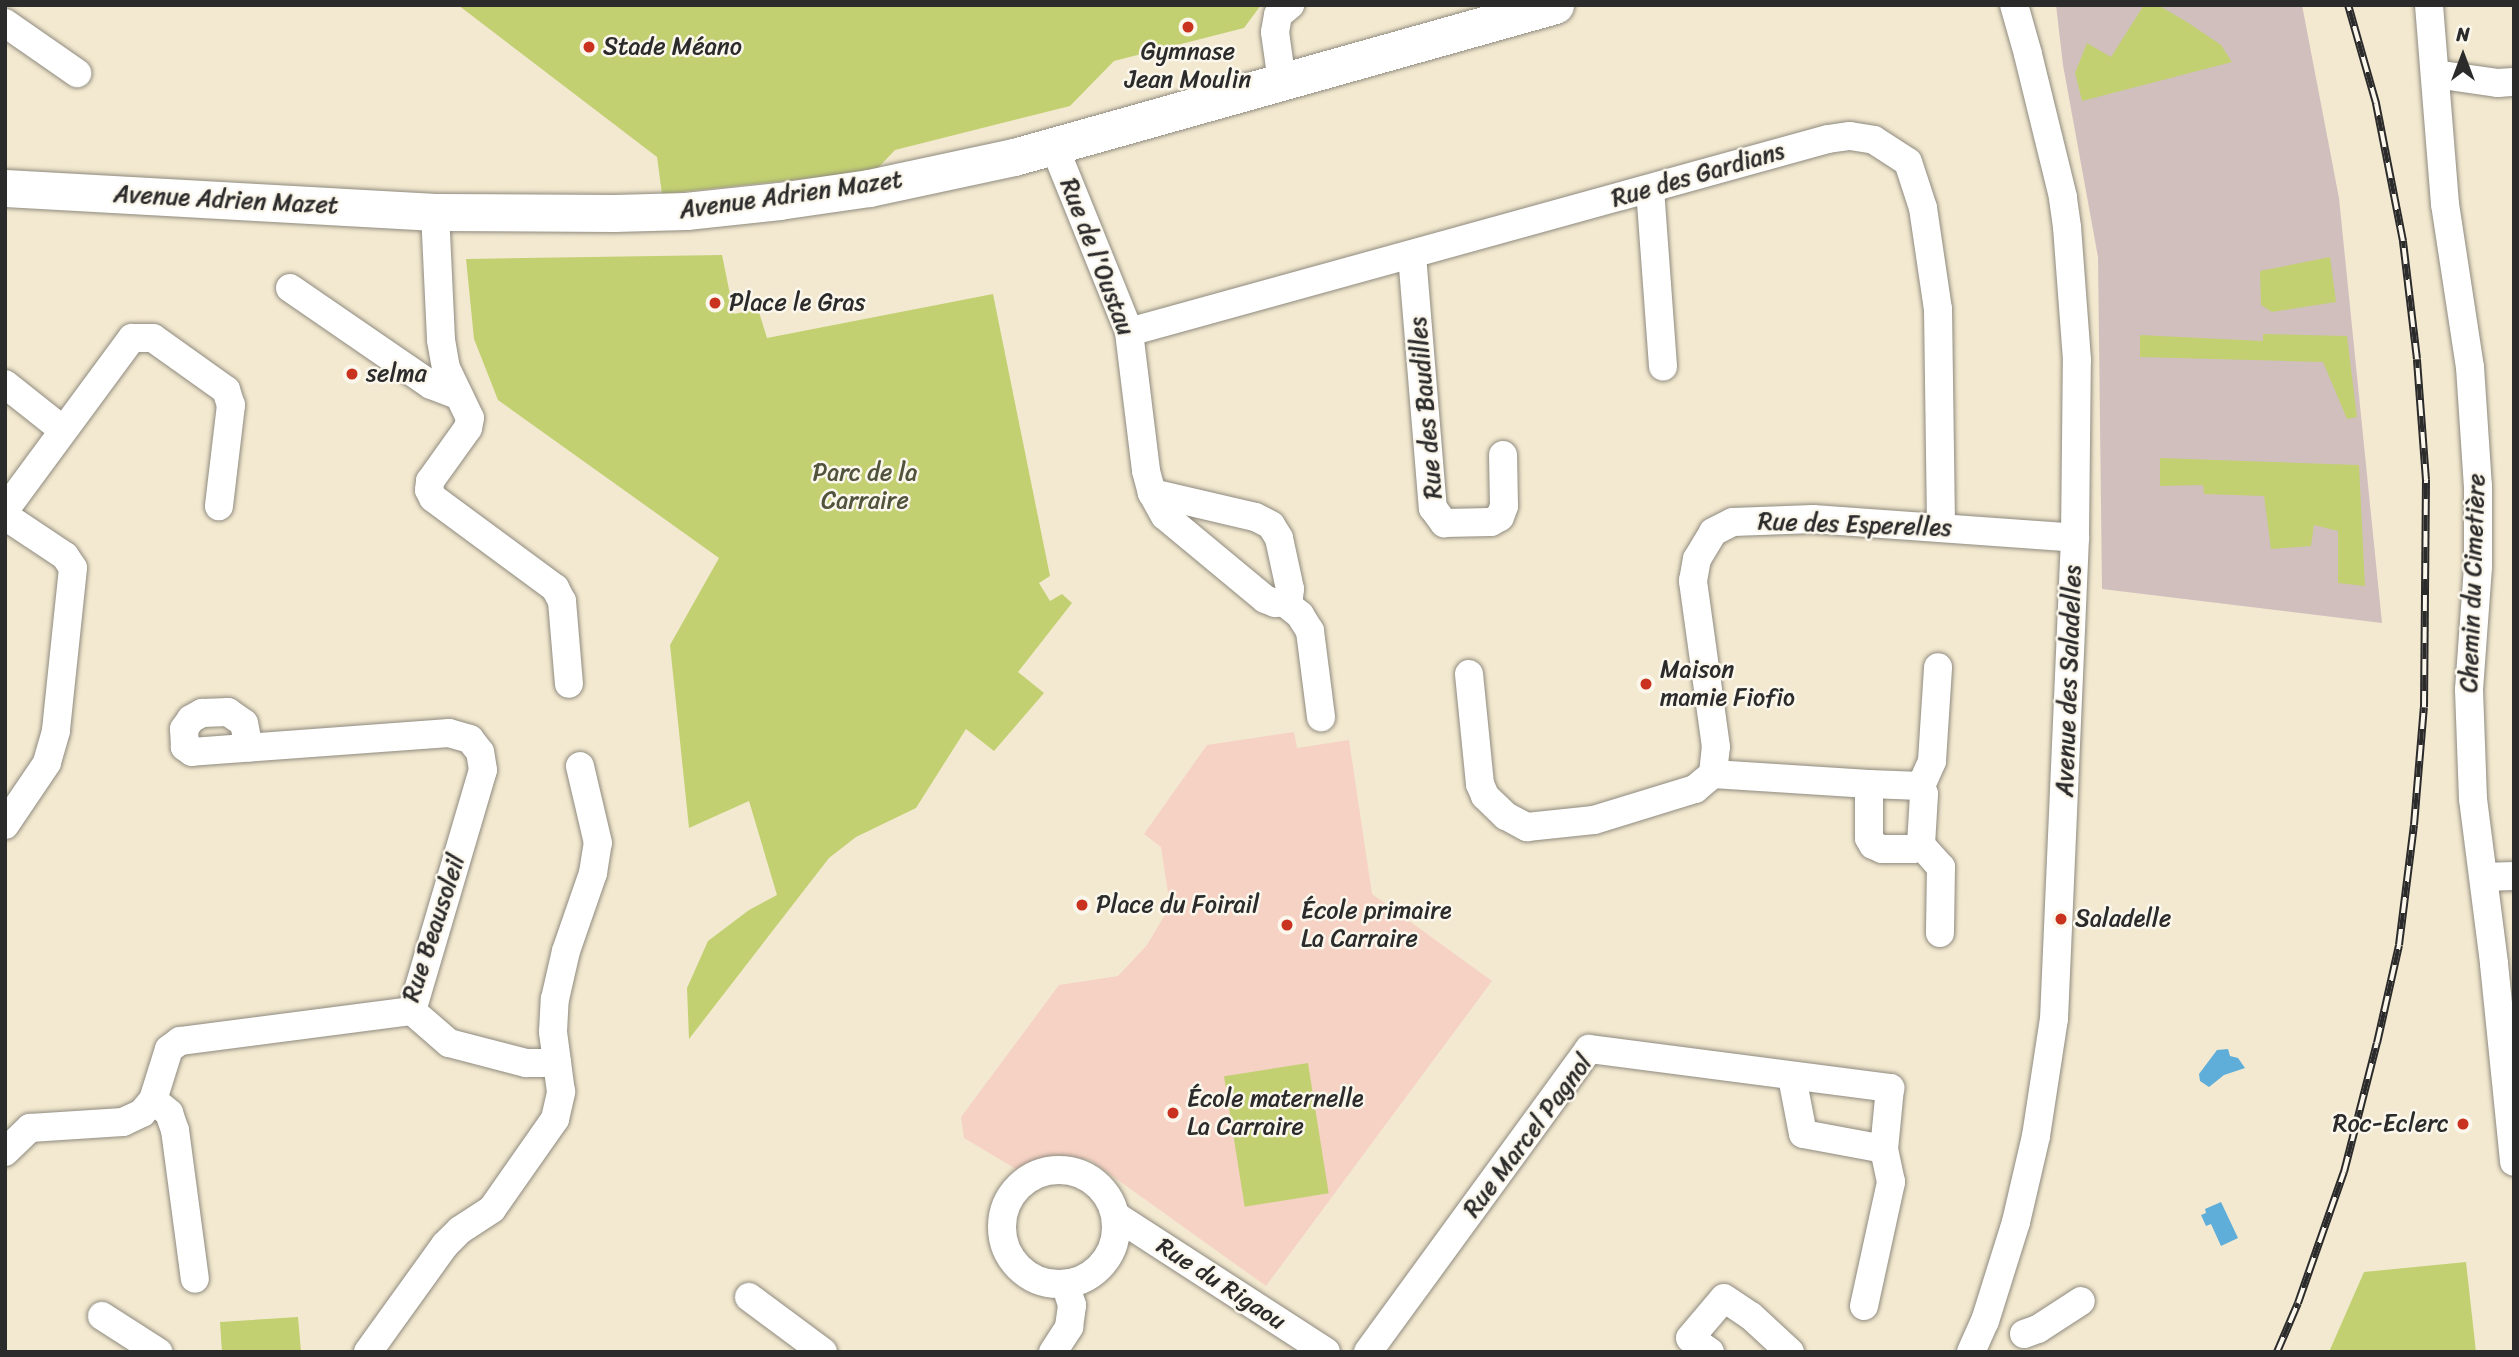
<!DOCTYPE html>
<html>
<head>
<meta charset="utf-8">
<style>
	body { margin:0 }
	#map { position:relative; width:2519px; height:1357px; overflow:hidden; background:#f3e9d0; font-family:Sriracha,sans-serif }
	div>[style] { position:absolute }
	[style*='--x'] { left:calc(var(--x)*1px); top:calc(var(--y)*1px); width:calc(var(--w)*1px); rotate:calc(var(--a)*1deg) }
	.built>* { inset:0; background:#f6d2c4 }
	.industrial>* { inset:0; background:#d1bfbe }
	.green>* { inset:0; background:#c2d072; transform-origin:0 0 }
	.water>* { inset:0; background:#5fadd9 }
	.roads { filter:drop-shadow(0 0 2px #8f8a7e) drop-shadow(0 0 2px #8f8a7e) }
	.minor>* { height:28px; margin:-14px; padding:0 14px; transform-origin:14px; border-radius:14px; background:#fff }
	.minor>.ring { margin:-14px; padding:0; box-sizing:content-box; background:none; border:28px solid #fff; border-radius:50% }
	.tertiary>* { height:37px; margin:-18.5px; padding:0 18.5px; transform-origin:18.5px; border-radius:18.5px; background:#fff }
	.rail>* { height:8px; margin-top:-4px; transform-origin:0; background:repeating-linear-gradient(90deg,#fbf7ec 0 16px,#2b2b2b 0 32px); box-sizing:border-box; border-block:2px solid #2b2b2b }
	.dots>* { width:19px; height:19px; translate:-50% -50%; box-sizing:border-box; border:4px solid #fbf7ec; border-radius:50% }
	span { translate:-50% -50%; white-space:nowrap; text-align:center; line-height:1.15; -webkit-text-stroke:5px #fbf7ec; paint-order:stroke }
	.poi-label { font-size:24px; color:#2b2b2b }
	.left { translate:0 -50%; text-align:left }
	.right { translate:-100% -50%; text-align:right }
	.street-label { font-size:24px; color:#2b2b2b }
	.park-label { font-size:24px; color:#51543d }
	.frame { position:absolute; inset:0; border:7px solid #2b2b2b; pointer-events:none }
	.north { position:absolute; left:2428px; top:21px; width:70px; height:70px; -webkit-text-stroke:5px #fbf7ec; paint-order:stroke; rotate:0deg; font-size:19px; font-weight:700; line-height:28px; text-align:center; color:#2b2b2b }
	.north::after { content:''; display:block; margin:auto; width:24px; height:32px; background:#2b2b2b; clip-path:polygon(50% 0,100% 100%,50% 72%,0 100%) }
</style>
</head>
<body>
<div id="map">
	<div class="built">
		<div style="clip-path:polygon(1294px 732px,1297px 748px,1349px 740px,1372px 894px,1492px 981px,1266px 1286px,1090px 1160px,1056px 1155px,1016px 1169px,964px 1138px,961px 1117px,1059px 985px,1118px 976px,1147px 945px,1170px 906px,1161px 847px,1144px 834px,1207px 745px)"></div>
	</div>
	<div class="industrial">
		<div style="clip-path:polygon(2056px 5px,2302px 5px,2339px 198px,2382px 623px,2102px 589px,2098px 257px,2063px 65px)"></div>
	</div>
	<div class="green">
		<div style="clip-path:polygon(458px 5px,1261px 5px,1244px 28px,1114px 61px,1070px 106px,895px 150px,875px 171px,662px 194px,657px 157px)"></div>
		<div style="clip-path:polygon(2144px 5px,2158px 5px,2187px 22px,2221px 45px,2232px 62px,2082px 101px,2075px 73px,2087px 43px,2111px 57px)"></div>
		<div style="clip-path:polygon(722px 255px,734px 314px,758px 309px,767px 338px,993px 294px,1050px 576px,1039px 583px,1050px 601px,1062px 594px,1072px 603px,1018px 672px,1044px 693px,994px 751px,966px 729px,916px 808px,856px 837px,829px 858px,689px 1039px,687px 988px,708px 941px,749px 910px,777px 895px,749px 801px,689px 828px,670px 645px,719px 558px,498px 400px,474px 339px,466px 259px)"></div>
		<div style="clip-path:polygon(2330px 257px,2336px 302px,2272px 312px,2261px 305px,2260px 271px)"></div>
		<div style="clip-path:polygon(2263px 334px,2347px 336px,2357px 417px,2347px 419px,2323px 362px,2140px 357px,2140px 335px,2263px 341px)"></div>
		<div style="clip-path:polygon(2160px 458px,2359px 465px,2365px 586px,2338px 583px,2338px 531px,2314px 525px,2311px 546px,2271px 549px,2264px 496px,2204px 494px,2203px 485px,2160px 486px)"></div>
		<div style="left:1308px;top:1063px;width:132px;height:85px;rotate:81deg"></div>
		<div style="clip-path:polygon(2466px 1262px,2476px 1352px,2329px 1352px,2364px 1272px)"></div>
		<div style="clip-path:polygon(298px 1317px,301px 1352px,222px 1352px,220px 1322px)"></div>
	</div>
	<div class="water">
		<div style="clip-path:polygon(2228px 1049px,2230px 1056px,2238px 1058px,2245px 1068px,2224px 1075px,2209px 1087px,2200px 1081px,2199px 1074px,2217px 1050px)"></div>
		<div style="clip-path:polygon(2221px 1202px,2238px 1238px,2221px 1246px,2211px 1224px,2206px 1226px,2201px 1215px,2206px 1213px,2205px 1209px)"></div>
	</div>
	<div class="roads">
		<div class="minor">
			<div style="--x:2429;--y:5;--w:200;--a:85.4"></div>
			<div style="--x:2445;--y:204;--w:165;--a:81.3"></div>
			<div style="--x:2470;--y:367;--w:119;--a:86.2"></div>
			<div style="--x:2478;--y:486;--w:81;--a:90"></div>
			<div style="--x:2478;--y:567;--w:123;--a:94.2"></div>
			<div style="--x:2469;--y:690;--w:109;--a:87.9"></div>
			<div style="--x:2473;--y:799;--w:166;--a:82.7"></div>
			<div style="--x:2494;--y:964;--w:199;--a:84.2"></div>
			<div style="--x:5;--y:23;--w:88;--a:34.8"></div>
			<div style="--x:2435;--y:74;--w:64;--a:8.1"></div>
			<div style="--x:2498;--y:83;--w:16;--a:-4"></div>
			<div style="--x:1282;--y:82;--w:50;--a:-98"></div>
			<div style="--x:1275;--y:32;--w:17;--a:-80"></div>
			<div style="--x:1278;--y:15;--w:16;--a:-40"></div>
			<div style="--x:1054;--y:146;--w:201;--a:68"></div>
			<div style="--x:1129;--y:332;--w:140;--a:83"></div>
			<div style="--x:1146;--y:471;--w:23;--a:75"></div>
			<div style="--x:1152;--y:493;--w:26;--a:61"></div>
			<div style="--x:1165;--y:516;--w:130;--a:39.7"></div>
			<div style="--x:1265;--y:599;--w:11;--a:22"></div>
			<div style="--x:1275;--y:603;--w:9;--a:-6"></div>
			<div style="--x:1284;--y:602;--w:7;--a:-45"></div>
			<div style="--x:1289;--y:597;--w:8;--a:-83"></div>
			<div style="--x:1290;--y:589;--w:52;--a:-102.2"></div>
			<div style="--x:1279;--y:538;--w:15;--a:-122"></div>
			<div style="--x:1271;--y:525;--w:18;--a:-153"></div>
			<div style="--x:1255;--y:517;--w:106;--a:-166.9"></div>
			<div style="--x:1650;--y:189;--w:178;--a:85.8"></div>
			<div style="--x:435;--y:212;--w:128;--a:87.3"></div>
			<div style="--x:441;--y:340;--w:28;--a:80"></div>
			<div style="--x:446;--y:368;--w:55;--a:64.4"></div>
			<div style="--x:470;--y:418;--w:10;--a:101"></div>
			<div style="--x:468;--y:428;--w:65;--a:125.6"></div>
			<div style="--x:430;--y:481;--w:9;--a:96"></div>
			<div style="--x:429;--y:490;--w:9;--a:63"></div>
			<div style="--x:433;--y:498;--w:152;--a:36.4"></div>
			<div style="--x:555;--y:588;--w:15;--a:62"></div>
			<div style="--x:562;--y:601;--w:83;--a:85.2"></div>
			<div style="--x:1412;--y:255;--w:254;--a:85.3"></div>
			<div style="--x:1433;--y:508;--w:19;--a:54"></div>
			<div style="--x:1444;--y:523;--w:47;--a:-1.2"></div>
			<div style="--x:1491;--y:522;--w:10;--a:-29"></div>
			<div style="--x:1500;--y:517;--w:12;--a:-70"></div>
			<div style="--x:1504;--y:506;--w:51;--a:-91.1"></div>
			<div style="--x:290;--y:288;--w:171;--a:34.5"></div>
			<div style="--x:431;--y:385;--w:28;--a:21"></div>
			<div style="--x:1129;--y:332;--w:725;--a:-15.44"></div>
			<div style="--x:1828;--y:139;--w:22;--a:-8"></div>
			<div style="--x:1850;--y:136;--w:24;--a:9"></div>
			<div style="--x:1874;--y:140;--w:40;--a:32.9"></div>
			<div style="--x:1908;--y:162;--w:48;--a:71.9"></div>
			<div style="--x:1923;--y:208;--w:102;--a:81.6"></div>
			<div style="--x:1938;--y:309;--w:218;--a:89.2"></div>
			<div style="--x:5;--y:384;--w:74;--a:38.4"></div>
			<div style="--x:5;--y:510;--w:214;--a:-53.6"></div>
			<div style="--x:132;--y:338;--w:21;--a:0"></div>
			<div style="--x:153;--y:338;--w:90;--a:35.5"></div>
			<div style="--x:226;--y:390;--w:16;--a:72"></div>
			<div style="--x:231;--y:405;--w:102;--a:96.8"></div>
			<div style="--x:5;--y:516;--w:72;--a:33.7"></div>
			<div style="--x:65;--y:556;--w:14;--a:56"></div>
			<div style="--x:73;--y:568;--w:164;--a:96"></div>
			<div style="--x:56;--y:731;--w:33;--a:106"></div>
			<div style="--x:47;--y:763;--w:75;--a:124.1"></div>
			<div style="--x:1284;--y:602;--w:21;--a:39"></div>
			<div style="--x:1300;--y:615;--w:19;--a:58"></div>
			<div style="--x:1310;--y:631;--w:87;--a:82.7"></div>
			<div style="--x:1469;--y:674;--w:111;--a:84.3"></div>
			<div style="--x:1480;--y:784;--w:13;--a:67"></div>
			<div style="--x:1485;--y:796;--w:29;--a:44"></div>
			<div style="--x:1506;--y:816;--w:24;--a:28"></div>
			<div style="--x:1527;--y:827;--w:67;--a:-6"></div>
			<div style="--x:1594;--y:820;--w:106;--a:-17.1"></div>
			<div style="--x:1695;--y:789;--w:23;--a:-40"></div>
			<div style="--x:1713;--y:774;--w:27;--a:-84"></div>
			<div style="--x:1716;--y:747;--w:168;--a:-97.9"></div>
			<div style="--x:1693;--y:581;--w:22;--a:-80"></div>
			<div style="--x:1697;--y:559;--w:31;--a:-59"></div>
			<div style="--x:1713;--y:532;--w:22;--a:-27"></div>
			<div style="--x:1733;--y:522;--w:80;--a:-2.1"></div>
			<div style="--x:1813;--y:519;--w:263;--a:4.1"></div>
			<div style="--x:1713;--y:774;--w:156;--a:3.7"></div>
			<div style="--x:1869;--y:784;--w:54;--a:90"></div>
			<div style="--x:1869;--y:838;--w:8;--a:60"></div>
			<div style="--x:1873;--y:845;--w:10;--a:24"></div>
			<div style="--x:1882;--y:849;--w:31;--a:0"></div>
			<div style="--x:1913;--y:849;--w:9;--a:-27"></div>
			<div style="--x:1921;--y:845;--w:51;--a:-86.6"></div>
			<div style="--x:1924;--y:794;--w:9;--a:-111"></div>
			<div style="--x:1921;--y:786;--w:52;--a:-177.8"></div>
			<div style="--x:1921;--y:786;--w:27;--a:-66"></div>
			<div style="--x:1932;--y:761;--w:94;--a:-86.3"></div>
			<div style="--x:1921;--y:845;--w:30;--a:48"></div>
			<div style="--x:1941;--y:867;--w:66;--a:90.9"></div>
			<div style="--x:2484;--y:877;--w:30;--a:-2"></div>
			<div style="--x:412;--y:1011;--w:49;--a:40.9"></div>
			<div style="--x:449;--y:1043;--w:80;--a:14.6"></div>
			<div style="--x:526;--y:1063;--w:31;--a:0"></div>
			<div style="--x:153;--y:1100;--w:21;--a:39"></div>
			<div style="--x:169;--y:1113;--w:18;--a:71"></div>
			<div style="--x:175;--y:1130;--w:150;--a:82.4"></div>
			<div style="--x:5;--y:1152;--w:35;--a:-44"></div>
			<div style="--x:30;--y:1128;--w:93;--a:-3.7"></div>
			<div style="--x:123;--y:1122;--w:21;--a:-25"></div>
			<div style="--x:142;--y:1113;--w:17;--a:-50"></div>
			<div style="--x:153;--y:1100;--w:53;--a:-72.6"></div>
			<div style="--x:169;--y:1049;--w:14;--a:-36"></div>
			<div style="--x:180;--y:1041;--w:234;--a:-7.4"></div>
			<div style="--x:412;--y:1011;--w:251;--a:-73.6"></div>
			<div style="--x:483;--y:770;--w:18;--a:-99"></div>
			<div style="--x:480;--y:752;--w:16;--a:-128"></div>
			<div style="--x:470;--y:739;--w:22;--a:-164"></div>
			<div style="--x:449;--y:733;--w:258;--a:175.8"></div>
			<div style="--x:192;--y:752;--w:9;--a:-144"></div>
			<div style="--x:185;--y:747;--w:18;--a:-93"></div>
			<div style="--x:184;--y:729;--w:12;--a:-55"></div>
			<div style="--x:191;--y:719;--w:13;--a:-29"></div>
			<div style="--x:202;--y:713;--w:26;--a:-2"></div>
			<div style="--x:228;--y:712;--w:19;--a:35"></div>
			<div style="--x:244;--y:723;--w:25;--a:79"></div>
			<div class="ring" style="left:1002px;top:1170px;width:86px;height:86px"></div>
			<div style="--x:1116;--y:1216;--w:250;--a:32.9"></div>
			<div style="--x:749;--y:1297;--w:92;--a:36.6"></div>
			<div style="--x:1864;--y:1306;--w:127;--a:-77.7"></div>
			<div style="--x:1891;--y:1182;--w:34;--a:-102"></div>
			<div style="--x:102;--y:1316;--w:67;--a:32.7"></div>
			<div style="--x:2024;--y:1334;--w:15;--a:-20"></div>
			<div style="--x:2038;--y:1329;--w:51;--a:-33.1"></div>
			<div style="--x:368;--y:1352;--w:132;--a:-54.3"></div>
			<div style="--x:445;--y:1245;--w:21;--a:-45"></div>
			<div style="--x:460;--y:1230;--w:38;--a:-33"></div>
			<div style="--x:492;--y:1209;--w:110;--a:-55"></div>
			<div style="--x:555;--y:1119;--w:28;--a:-77"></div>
			<div style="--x:561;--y:1092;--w:61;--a:-97.6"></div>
			<div style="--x:553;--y:1032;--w:33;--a:-87"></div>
			<div style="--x:555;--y:999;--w:49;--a:-77.1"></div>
			<div style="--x:566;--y:951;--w:83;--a:-70.9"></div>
			<div style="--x:593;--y:873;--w:30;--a:-81"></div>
			<div style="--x:598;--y:843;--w:79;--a:-103.2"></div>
			<div style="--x:1053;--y:1352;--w:30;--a:-57"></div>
			<div style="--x:1069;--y:1327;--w:22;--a:-82"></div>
			<div style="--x:1072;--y:1305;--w:22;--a:-108"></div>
			<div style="--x:1368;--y:1352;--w:375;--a:-53.9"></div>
			<div style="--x:1589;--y:1049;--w:304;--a:7.4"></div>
			<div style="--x:1890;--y:1088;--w:61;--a:95.6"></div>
			<div style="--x:1884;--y:1149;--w:82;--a:-169.5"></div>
			<div style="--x:1803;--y:1134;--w:58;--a:-100.9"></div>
			<div style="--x:1710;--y:1352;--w:24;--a:-145"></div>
			<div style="--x:1690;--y:1338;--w:52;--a:-49.6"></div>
			<div style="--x:1724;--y:1298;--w:32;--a:34"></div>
			<div style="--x:1751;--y:1316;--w:53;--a:42.7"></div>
			<div style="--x:1971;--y:1352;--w:34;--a:-66"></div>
			<div style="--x:1985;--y:1321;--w:104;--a:-72.6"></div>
			<div style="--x:2016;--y:1222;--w:88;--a:-76.9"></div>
			<div style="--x:2036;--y:1136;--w:118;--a:-81.3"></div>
			<div style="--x:2054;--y:1019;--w:481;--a:-87.5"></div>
			<div style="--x:2075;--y:538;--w:178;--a:-89.4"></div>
			<div style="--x:2077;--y:360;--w:133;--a:-94.3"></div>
			<div style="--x:2067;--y:227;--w:30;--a:-98"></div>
			<div style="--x:2063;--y:197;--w:147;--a:-103.8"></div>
			<div style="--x:2028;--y:54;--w:51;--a:-105.9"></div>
		</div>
		<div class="tertiary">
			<div style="--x:5;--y:188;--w:431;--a:3.2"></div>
			<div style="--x:435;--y:212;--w:179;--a:0.3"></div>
			<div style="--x:614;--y:213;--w:72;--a:-1.6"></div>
			<div style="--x:686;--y:211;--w:94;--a:-6.1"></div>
			<div style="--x:779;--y:201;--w:91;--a:-8.2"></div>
			<div style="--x:869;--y:188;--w:148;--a:-12.1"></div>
			<div style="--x:1014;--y:157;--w:562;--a:-15.69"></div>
		</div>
	</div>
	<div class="rail">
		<div style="--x:2277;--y:1352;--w:53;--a:-66.8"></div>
		<div style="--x:2298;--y:1303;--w:139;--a:-70.7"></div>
		<div style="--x:2344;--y:1172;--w:133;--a:-75.7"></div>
		<div style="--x:2377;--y:1043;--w:100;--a:-77.3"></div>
		<div style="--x:2399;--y:945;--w:121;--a:-82.9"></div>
		<div style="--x:2414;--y:825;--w:118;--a:-85.2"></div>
		<div style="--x:2424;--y:707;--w:227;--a:-89.5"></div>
		<div style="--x:2426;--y:480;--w:121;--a:-94.3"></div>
		<div style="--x:2417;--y:359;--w:119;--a:-96.8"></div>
		<div style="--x:2403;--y:241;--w:141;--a:-101.1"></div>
		<div style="--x:2376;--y:103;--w:102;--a:-105.9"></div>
	</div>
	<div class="dots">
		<div style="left:1188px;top:27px;background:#c8321e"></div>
		<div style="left:589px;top:47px;background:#c8321e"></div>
		<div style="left:715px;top:303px;background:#c8321e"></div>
		<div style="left:352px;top:374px;background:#c8321e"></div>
		<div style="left:1646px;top:684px;background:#c8321e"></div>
		<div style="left:1082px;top:905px;background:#c8321e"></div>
		<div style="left:2061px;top:919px;background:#c8321e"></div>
		<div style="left:1287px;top:925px;background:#c8321e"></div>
		<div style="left:1173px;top:1113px;background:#c8321e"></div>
		<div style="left:2463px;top:1124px;background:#c8321e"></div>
	</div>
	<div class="poi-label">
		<span class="left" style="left:603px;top:47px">Stade Méano</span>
		<span style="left:1188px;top:66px">Gymnase<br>Jean Moulin</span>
		<span class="left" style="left:729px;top:303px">Place le Gras</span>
		<span class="left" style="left:366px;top:374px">selma</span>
		<span class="left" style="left:1660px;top:684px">Maison<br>mamie Fiofio</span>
		<span class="left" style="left:1096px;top:905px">Place du Foirail</span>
		<span class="left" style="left:1301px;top:925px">École primaire<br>La Carraire</span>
		<span class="left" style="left:2075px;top:919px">Saladelle</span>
		<span class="left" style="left:1187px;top:1113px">École maternelle<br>La Carraire</span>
		<span class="right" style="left:2449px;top:1124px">Roc-Eclerc</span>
	</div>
	<div class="street-label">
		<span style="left:1698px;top:175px;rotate:-16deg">Rue des Gardians</span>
		<span style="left:791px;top:195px;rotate:-8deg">Avenue Adrien Mazet</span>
		<span style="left:226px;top:200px;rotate:3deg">Avenue Adrien Mazet</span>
		<span style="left:1097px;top:257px;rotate:69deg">Rue de l'Oustau</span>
		<span style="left:1426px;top:408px;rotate:-95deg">Rue des Baudilles</span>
		<span style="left:1855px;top:525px;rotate:2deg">Rue des Esperelles</span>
		<span style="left:2473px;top:583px;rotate:-88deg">Chemin du Cimetière</span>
		<span style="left:2069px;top:681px;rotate:-88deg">Avenue des Saladelles</span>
		<span style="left:434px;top:928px;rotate:-72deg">Rue Beausoleil</span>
		<span style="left:1528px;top:1136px;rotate:-53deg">Rue Marcel Pagnol</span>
		<span style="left:1221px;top:1284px;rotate:33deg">Rue du Rigaou</span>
	</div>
	<div class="park-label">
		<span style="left:865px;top:487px">Parc de la<br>Carraire</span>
	</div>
	<div class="frame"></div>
	<div class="north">N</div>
</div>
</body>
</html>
